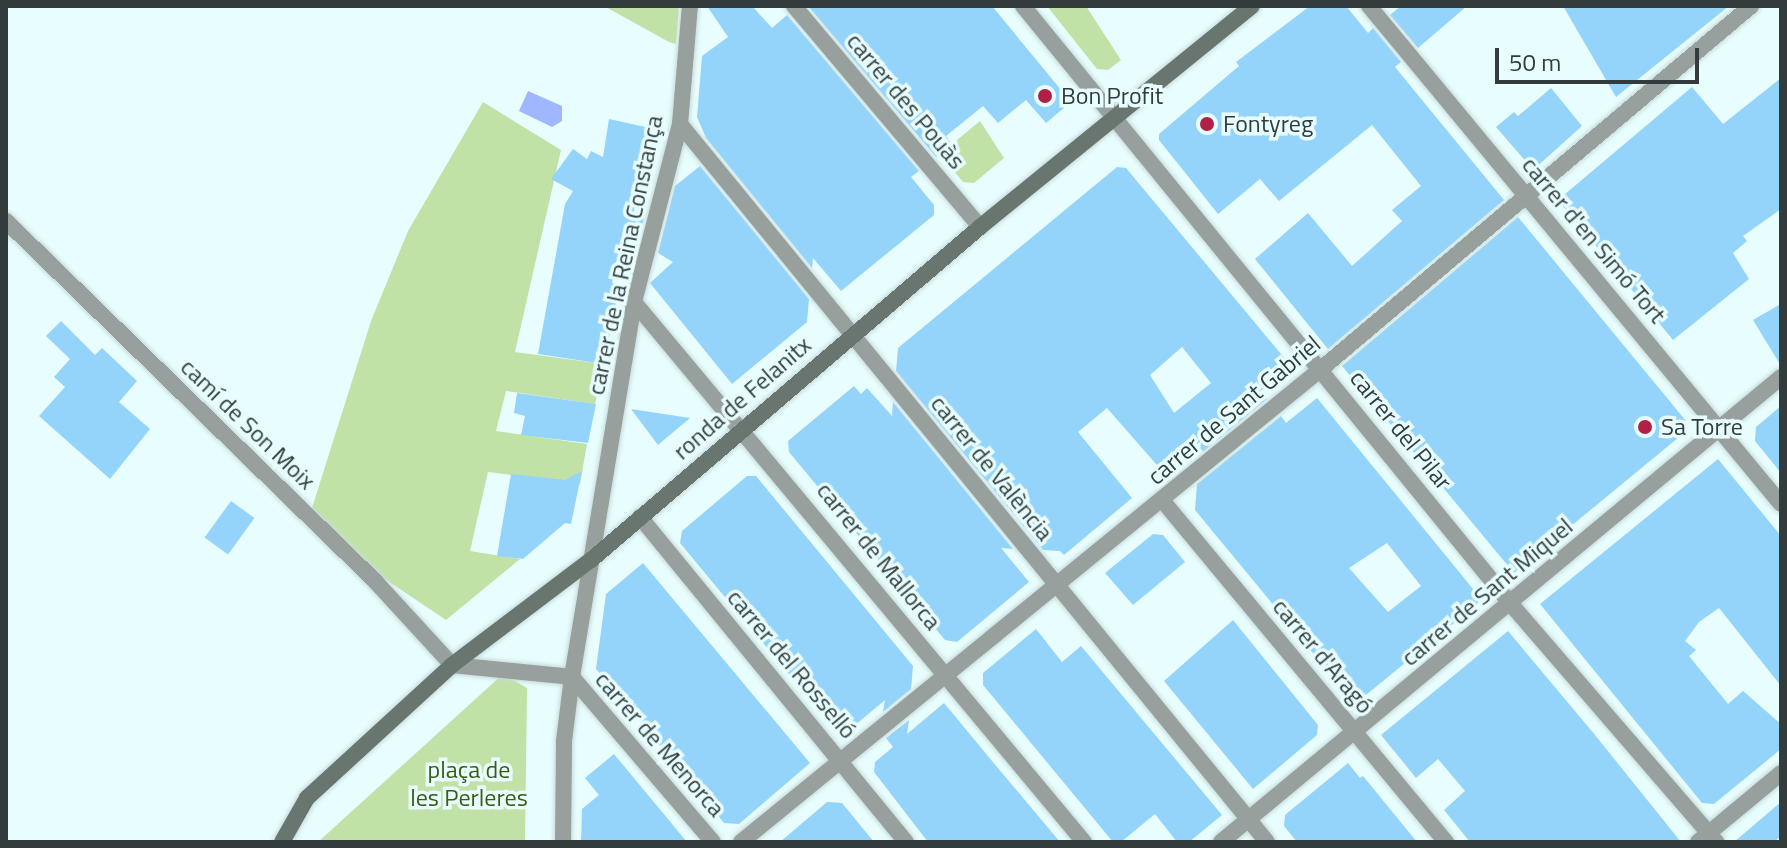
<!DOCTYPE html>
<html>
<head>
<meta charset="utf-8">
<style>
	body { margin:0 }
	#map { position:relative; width:1787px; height:848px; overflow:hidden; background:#e8fdfe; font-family:"Titillium Web",sans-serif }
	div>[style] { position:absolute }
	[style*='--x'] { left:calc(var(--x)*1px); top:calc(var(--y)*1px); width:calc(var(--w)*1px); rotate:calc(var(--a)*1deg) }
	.green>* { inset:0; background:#c1e2a6 }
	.water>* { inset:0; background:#9eb7fe }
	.building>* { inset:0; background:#94d4fa; transform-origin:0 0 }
	.roads { filter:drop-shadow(0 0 2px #c7dadb) drop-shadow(0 0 2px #c7dadb) }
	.minor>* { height:16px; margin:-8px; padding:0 8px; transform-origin:8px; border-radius:8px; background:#97a09c }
	.secondary>* { height:16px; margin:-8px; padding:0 8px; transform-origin:8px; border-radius:8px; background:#697670 }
	.dots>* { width:22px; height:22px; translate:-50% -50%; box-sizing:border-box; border:4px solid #e8fdfe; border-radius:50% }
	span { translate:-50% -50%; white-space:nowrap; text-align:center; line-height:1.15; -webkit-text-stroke:7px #e8fdfe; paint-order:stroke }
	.poi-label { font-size:24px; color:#323c3d }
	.left { translate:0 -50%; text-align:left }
	.street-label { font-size:24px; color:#323c3d }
	.park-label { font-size:24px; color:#3a5c12 }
	.frame { position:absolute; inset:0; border:8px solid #323c3d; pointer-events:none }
	.scale { position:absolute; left:1495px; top:48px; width:204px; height:36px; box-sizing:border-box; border:4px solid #323c3d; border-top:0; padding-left:10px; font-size:24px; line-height:28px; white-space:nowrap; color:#323c3d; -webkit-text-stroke:6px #e8fdfe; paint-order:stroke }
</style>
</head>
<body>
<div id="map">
	<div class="green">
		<div style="clip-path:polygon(604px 6px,679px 6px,676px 44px,669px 42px)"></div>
		<div style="clip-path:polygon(1047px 6px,1086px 6px,1121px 60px,1108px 70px,1097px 69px)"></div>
		<div style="clip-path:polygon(483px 102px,561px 150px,515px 352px,604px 364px,595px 404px,506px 391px,496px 431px,587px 444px,580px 484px,488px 472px,470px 551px,520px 559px,446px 620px,376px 573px,311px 511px,371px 321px,408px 231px)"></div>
		<div style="clip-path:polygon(980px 121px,1004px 158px,974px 183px,963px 182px,940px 154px)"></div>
		<div style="clip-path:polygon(503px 674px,527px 688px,525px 842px,318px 842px)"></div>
	</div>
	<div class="water">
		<div style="clip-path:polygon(528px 91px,562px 106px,562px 121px,552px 127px,519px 111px)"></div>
	</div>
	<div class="building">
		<div style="clip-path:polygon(707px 6px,752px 6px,772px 28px,787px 15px,919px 171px,911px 177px,934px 205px,934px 215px,841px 291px,813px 258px,812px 268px,706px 138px,697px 117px,702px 56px,728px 37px)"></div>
		<div style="clip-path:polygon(808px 6px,992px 6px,1071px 102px,1046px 123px,1026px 100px,998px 123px,983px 106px,946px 136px,952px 144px,936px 157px)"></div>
		<div style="clip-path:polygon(1310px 6px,1346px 6px,1368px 33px,1373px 28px,1401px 62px,1395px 67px,1504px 200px,1328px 349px,1255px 259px,1308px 213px,1352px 266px,1402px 221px,1392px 210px,1421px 186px,1372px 125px,1279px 201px,1260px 179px,1218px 214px,1159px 140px,1159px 134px,1239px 66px,1236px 62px)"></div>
		<div style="clip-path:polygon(1401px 6px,1467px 6px,1418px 48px,1390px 15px)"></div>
		<div style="clip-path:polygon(1563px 6px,1729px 6px,1616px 97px)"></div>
		<div style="clip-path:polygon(1781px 78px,1781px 209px,1743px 236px,1747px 241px,1733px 253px,1749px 279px,1673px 340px,1558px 200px,1692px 87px,1723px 124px)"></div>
		<div style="clip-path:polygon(1551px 88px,1582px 126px,1533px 170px,1496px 127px,1514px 112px,1518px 116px)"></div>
		<div style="clip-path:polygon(609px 119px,650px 128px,632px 221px,646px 210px,638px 241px,623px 231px,612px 283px,627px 285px,624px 298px,616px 303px,604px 364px,538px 354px,565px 204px,573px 191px,551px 179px,573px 149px,587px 159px,591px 151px,603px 157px)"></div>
		<div style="clip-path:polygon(700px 166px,809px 299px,807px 322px,732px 384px,650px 283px,673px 262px,658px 253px,675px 186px)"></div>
		<div style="clip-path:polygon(evenodd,1117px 167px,1126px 168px,1291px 366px,1260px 391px,1267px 399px,1200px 454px,1201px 441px,1163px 472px,1107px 408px,1078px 432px,1132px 498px,1064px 555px,1060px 551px,1043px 550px,896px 371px,898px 348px,1117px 167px,1182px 347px,1211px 383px,1174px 413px,1150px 375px,1182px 347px)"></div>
		<div style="clip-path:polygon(1518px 217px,1686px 421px,1684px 433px,1514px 573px,1342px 366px)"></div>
		<div style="clip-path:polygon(1781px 304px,1781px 366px,1753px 320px)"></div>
		<div style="clip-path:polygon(61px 321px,95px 355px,102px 348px,137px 381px,119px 402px,150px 429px,110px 479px,39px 416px,65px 387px,54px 377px,70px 359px,46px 336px)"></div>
		<div style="clip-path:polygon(854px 386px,861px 394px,867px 388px,892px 416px,893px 402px,1013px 549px,1001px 548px,1029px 582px,957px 642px,945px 640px,789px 452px,788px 441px)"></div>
		<div style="clip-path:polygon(517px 393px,596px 404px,588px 443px,521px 435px,525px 416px,514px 413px)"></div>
		<div style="clip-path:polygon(evenodd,1317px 398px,1482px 600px,1355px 704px,1195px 510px,1197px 484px,1281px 416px,1286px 423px,1317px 398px,1387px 543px,1421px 586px,1388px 612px,1349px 568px,1387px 543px)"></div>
		<div style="clip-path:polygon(1781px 406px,1781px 473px,1755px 441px,1756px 427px)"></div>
		<div style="clip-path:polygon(631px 409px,690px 418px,658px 445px)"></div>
		<div style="clip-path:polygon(1718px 459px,1781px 536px,1781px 686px,1719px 608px,1699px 622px,1685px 641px,1696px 650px,1689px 656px,1728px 704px,1743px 691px,1781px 724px,1781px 749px,1714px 804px,1702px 803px,1540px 604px)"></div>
		<div style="clip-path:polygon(582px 471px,571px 524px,565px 523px,523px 559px,497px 556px,511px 474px,565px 480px)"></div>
		<div style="clip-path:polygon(747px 476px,756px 476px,913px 666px,911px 689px,883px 712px,885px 700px,848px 731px,836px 731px,680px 543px,682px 531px)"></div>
		<div style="left:231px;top:501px;width:29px;height:45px;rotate:36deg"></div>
		<div style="clip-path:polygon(1153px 534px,1163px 535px,1185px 562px,1133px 605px,1105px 573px)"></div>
		<div style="clip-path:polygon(643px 563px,810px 763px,739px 824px,724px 823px,596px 669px,606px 594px)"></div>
		<div style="clip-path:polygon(1233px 620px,1318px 725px,1317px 735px,1253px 789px,1164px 681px)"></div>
		<div style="clip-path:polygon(1036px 629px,1062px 662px,1081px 646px,1222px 815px,1189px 842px,1177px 842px,1155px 814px,1121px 842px,1113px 842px,983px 685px,983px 673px)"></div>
		<div style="clip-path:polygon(1508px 631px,1595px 735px,1681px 842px,1470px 842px,1444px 810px,1465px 791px,1438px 759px,1416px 778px,1381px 735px)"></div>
		<div style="clip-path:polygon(944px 703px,997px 767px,1060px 842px,928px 842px,874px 772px,875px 762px,893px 747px,886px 738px,909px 720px,907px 734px)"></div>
		<div style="clip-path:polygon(614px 754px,643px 789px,687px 842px,581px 842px,582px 809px,599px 795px,585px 778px)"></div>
		<div style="clip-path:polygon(1348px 763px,1360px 778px,1363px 776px,1417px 842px,1297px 842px,1284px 826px,1285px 815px)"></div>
		<div style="clip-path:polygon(827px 802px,842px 803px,874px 842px,780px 842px)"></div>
		<div style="clip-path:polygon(1781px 802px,1781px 836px,1774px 842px,1734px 842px)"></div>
	</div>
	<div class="roads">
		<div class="minor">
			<div style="--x:794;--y:6;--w:289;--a:49.9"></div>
			<div style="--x:1023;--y:6;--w:770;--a:50.79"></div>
			<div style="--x:1510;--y:603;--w:316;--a:49.2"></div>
			<div style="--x:1369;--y:6;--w:646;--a:50.4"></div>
			<div style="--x:680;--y:124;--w:927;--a:50.73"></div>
			<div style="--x:6;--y:221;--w:516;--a:44.29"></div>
			<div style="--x:375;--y:581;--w:114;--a:47.5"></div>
			<div style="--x:452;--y:665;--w:121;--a:5.7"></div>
			<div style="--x:634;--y:302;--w:703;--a:50.19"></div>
			<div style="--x:1162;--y:500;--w:445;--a:50.3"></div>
			<div style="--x:640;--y:517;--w:420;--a:50.7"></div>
			<div style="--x:572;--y:677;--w:217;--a:49.5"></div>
			<div style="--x:563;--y:842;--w:101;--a:-89.4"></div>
			<div style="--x:564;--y:741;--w:64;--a:-82.9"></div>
			<div style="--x:572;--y:677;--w:380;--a:-80.6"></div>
			<div style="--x:634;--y:302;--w:184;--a:-75.5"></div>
			<div style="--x:680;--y:124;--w:118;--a:-85.2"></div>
			<div style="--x:741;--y:842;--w:748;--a:-39.2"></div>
			<div style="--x:1321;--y:369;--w:563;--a:-40.17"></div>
			<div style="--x:1221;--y:842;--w:728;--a:-39.7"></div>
			<div style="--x:1698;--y:842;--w:108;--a:-39.7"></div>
		</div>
		<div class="secondary">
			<div style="--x:282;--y:842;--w:51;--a:-60.4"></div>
			<div style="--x:307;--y:798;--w:197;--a:-42.5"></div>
			<div style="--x:452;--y:665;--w:174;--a:-37.1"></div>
			<div style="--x:591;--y:560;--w:512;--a:-40.56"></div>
			<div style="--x:980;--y:227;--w:350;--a:-39.1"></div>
		</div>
	</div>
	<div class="dots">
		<div style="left:1045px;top:96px;background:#b22048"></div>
		<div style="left:1207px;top:124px;background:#b22048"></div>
		<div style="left:1645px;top:427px;background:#b22048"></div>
	</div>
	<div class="poi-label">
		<span class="left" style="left:1061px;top:96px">Bon Profit</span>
		<span class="left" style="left:1223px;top:124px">Fontyreg</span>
		<span class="left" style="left:1661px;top:427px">Sa Torre</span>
	</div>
	<div class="street-label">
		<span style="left:906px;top:101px;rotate:50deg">carrer des Pouàs</span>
		<span style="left:1594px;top:240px;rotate:50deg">carrer d'en Simó Tort</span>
		<span style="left:625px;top:255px;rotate:-78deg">carrer de la Reina Constança</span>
		<span style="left:742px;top:398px;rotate:-41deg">ronda de Felanitx</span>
		<span style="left:1234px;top:410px;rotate:-40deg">carrer de Sant Gabriel</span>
		<span style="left:248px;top:424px;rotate:44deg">camí de Son Moix</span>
		<span style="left:1401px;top:430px;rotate:51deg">carrer del Pilar</span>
		<span style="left:992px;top:468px;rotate:51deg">carrer de València</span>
		<span style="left:879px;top:556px;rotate:51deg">carrer de Mallorca</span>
		<span style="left:1487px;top:592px;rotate:-40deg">carrer de Sant Miquel</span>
		<span style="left:1323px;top:656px;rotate:50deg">carrer d'Aragó</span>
		<span style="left:792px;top:664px;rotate:50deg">carrer del Rosselló</span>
		<span style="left:660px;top:744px;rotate:49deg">carrer de Menorca</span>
	</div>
	<div class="park-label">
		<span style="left:469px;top:784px">plaça de<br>les Perleres</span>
	</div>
	<div class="frame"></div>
	<div class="scale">50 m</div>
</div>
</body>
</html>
